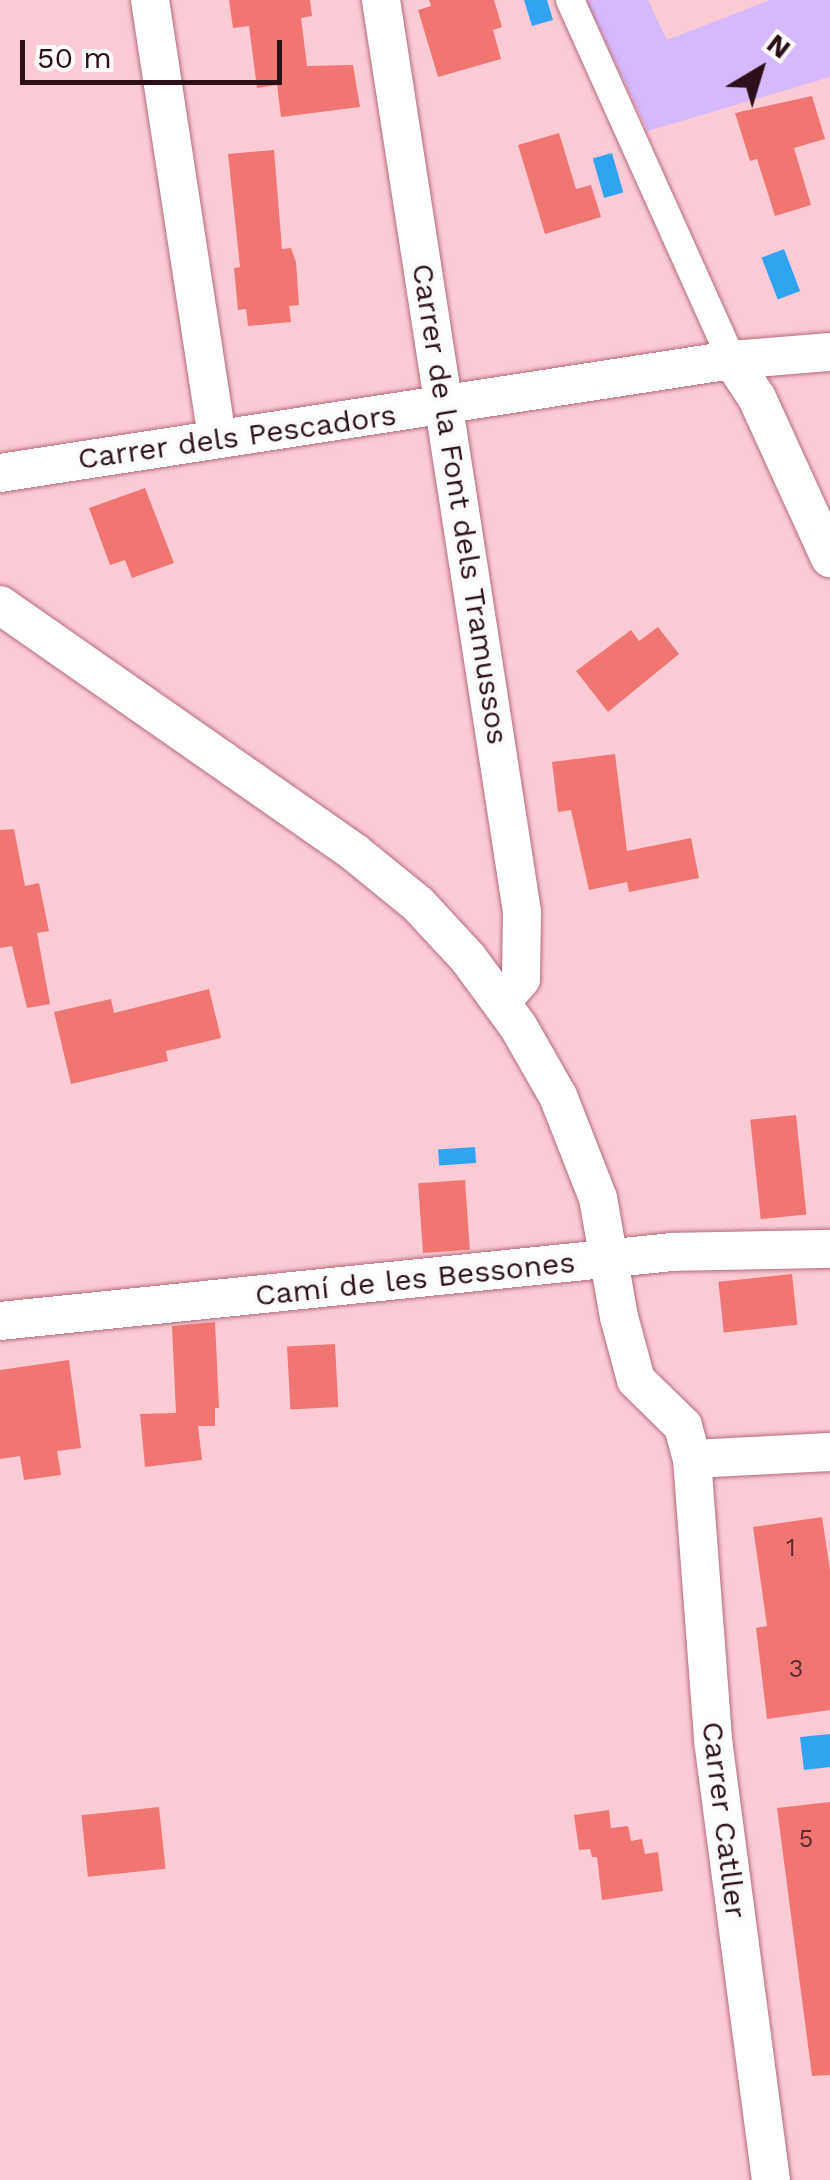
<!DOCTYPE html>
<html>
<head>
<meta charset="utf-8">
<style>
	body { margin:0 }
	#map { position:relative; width:830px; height:2180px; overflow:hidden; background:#fccbd6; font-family:"Work Sans",sans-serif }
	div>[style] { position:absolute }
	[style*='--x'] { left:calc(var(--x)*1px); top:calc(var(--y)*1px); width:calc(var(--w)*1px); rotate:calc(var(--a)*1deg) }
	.green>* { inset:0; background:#d6b8fd }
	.water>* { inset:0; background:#31a3f1; transform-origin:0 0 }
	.building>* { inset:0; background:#f07672; transform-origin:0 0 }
	.roads { filter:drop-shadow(0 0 2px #b36b7d) drop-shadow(0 0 2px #b36b7d) }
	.pedestrian>* { height:28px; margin:-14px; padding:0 14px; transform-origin:14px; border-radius:14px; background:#fff }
	.minor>* { height:38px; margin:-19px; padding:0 19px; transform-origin:19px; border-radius:19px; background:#fff }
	span { translate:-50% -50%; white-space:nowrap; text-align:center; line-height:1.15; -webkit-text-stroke:8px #fbfbfb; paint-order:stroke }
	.number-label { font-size:25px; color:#5d2a2e }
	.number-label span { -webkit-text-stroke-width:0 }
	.street-label { font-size:30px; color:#2c1018 }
	.north { position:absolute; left:710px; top:20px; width:100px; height:100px; -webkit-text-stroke:8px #fbfbfb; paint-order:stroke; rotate:38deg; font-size:28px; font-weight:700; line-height:40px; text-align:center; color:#2c1018 }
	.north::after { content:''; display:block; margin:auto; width:35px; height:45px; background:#2c1018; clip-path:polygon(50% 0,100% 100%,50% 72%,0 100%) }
	.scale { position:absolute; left:20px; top:40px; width:262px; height:45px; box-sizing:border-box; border:5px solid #2c1018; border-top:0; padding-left:12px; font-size:30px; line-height:35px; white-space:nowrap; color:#2c1018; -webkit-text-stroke:8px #fbfbfb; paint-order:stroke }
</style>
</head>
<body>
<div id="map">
	<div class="green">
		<div style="clip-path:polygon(586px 0,648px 0,667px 40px,770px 0,830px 0,830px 77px,648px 131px)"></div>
	</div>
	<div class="water">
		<div style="clip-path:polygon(524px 0,547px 0,553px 20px,532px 26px)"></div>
		<div style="left:612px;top:153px;width:41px;height:20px;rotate:74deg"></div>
		<div style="left:784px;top:249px;width:45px;height:24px;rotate:69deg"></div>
		<div style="left:475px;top:1147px;width:16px;height:37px;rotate:86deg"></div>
		<div style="clip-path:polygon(830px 1734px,830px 1767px,804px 1770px,800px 1737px)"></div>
	</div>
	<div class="building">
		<div style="clip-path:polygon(229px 0,310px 0,312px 16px,301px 18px,307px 66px,353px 65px,360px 107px,281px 117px,277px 85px,257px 88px,249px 26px,233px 28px)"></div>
		<div style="clip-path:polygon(429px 0,494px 0,502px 27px,493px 30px,501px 59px,438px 77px,418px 10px,431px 6px)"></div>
		<div style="clip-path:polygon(812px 96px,825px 139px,794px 148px,811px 205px,775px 216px,757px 159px,750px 161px,735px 113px)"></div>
		<div style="clip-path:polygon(559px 133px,576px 189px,591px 185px,601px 217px,545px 234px,518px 145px)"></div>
		<div style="clip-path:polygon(274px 150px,282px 249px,291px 248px,296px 262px,299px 305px,289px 306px,291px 322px,248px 326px,246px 309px,238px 310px,234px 268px,240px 267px,228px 154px)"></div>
		<div style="clip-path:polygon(145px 488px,174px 563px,132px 578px,125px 560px,110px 565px,89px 508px)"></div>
		<div style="clip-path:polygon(658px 627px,679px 654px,608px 712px,576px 671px,631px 630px,639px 641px)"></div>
		<div style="clip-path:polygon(615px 754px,627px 851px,691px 838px,699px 878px,629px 892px,627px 882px,589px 890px,571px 810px,558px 812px,552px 762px)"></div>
		<div style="clip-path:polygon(14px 829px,25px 886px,39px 883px,49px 931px,37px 933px,50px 1004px,27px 1008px,12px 946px,0 948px,0 830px)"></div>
		<div style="clip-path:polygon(209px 989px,221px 1038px,166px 1051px,168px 1061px,71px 1084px,54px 1012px,111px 999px,114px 1013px)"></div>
		<div style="left:796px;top:1115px;width:100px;height:46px;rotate:84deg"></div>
		<div style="left:465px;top:1180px;width:70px;height:47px;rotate:86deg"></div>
		<div style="left:792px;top:1274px;width:51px;height:74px;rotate:84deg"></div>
		<div style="clip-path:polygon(215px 1322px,219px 1408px,215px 1408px,215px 1426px,198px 1426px,202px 1460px,145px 1467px,140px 1414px,176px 1413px,172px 1326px)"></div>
		<div style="left:335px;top:1344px;width:63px;height:48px;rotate:87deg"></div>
		<div style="clip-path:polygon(69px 1360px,81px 1448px,57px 1451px,61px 1475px,24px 1480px,20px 1456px,0 1459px,0 1370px)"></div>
		<div style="clip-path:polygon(822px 1517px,830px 1570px,830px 1710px,767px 1719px,756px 1628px,767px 1626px,753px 1527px)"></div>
		<div style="clip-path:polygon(830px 1802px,830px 2075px,812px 2076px,777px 1808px)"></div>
		<div style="left:159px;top:1807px;width:62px;height:78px;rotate:84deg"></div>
		<div style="clip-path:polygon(609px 1810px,611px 1828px,628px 1826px,631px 1841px,642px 1839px,645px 1854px,658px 1852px,663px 1891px,602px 1900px,597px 1857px,592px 1857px,590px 1849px,579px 1850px,574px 1815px)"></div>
	</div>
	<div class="roads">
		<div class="pedestrian">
			<div style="--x:570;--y:0;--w:395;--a:65.8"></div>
		</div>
		<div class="minor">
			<div style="--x:150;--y:0;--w:442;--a:81.3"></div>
			<div style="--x:381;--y:0;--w:923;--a:81.21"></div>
			<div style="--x:522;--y:912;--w:67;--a:90.9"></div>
			<div style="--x:521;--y:979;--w:30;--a:131"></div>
			<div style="--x:732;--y:360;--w:45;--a:56.7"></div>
			<div style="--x:757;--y:398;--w:176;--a:65.5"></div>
			<div style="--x:0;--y:473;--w:741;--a:-8.78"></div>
			<div style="--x:732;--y:360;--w:98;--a:-4.7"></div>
			<div style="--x:0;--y:605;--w:432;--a:34.9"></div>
			<div style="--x:354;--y:852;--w:82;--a:39.1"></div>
			<div style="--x:418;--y:904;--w:74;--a:47.2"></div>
			<div style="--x:468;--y:958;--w:84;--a:53.7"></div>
			<div style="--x:518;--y:1026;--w:81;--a:60.3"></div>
			<div style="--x:558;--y:1096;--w:110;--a:68.6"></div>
			<div style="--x:598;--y:1198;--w:121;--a:80"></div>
			<div style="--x:619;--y:1317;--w:65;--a:74.9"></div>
			<div style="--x:636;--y:1380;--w:66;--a:44.4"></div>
			<div style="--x:683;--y:1426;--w:34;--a:75"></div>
			<div style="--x:692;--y:1459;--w:282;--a:85.7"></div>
			<div style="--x:713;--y:1740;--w:444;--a:82.5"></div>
			<div style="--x:0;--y:1321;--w:676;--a:-5.86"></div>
			<div style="--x:672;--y:1252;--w:158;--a:-1.1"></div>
			<div style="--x:692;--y:1459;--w:138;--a:-2.9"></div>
		</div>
	</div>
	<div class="number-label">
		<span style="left:791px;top:1548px">1</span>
		<span style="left:796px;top:1669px">3</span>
		<span style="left:806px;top:1839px">5</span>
	</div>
	<div class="street-label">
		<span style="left:237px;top:437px;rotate:-8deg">Carrer dels Pescadors</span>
		<span style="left:460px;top:504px;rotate:81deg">Carrer de la Font dels Tramussos</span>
		<span style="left:415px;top:1279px;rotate:-6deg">Camí de les Bessones</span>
		<span style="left:724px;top:1820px;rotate:83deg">Carrer Catller</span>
	</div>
	<div class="north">N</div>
	<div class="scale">50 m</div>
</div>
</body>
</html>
